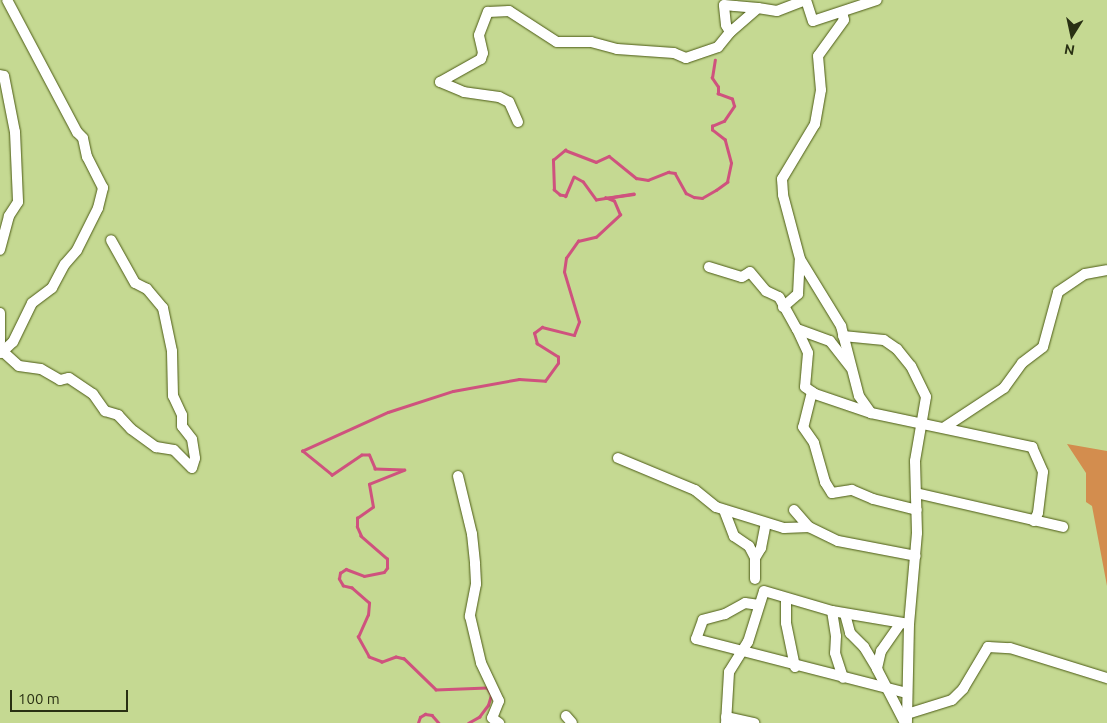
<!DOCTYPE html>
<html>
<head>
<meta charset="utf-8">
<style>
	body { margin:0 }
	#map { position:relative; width:1107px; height:723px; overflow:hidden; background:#c5d992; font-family:Ubuntu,sans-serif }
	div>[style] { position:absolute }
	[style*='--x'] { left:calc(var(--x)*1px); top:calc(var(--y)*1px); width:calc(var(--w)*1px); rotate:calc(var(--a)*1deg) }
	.green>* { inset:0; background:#d38d4e }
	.stream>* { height:2.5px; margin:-1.25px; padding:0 1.25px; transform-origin:1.25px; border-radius:1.25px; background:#cf527e }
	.roads { filter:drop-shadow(0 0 1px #4c5b14) drop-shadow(0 0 1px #4c5b14) }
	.minor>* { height:10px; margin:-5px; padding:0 5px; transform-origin:5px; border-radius:5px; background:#fff }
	span { translate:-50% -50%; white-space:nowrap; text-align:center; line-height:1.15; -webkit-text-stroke:5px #c5d992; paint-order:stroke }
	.north { position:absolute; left:1047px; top:10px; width:50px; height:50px; -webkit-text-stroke:4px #c5d992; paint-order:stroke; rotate:190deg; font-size:14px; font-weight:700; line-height:20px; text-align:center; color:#293013 }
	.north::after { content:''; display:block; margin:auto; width:18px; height:22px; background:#293013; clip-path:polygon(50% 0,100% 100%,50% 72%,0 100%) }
	.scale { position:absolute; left:10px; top:690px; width:118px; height:22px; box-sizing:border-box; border:2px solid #293013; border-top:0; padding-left:6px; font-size:15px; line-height:18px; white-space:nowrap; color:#293013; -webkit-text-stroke:4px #c5d992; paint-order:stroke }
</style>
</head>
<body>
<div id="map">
	<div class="green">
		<div style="clip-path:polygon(1067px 444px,1107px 451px,1107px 586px,1092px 506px,1086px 502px,1086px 473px)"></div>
	</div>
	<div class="stream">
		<div style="--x:418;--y:723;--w:6;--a:-72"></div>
		<div style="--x:420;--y:717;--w:6;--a:-31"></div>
		<div style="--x:425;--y:714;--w:7;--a:8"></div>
		<div style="--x:432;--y:715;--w:11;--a:49"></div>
		<div style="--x:468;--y:723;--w:13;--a:-29"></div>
		<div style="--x:479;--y:717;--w:15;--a:-53"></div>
		<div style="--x:488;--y:705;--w:10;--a:-73"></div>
		<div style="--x:491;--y:695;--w:8;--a:-120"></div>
		<div style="--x:487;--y:688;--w:51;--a:177.8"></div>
		<div style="--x:436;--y:690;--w:45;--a:-135.9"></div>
		<div style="--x:404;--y:659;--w:8;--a:-166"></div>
		<div style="--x:396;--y:657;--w:15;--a:160"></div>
		<div style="--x:382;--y:662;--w:14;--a:-159"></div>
		<div style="--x:369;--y:657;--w:23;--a:-119"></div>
		<div style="--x:358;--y:637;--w:24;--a:-66"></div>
		<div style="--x:368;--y:615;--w:12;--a:-85"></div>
		<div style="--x:369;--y:603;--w:23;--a:-139"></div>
		<div style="--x:352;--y:588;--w:9;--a:-167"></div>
		<div style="--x:343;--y:586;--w:8;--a:-120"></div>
		<div style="--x:339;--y:579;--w:6;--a:-81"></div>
		<div style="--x:340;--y:573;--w:7;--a:-34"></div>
		<div style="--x:346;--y:569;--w:19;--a:21"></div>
		<div style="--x:364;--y:576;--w:20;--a:-11"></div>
		<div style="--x:384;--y:572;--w:5;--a:-53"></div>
		<div style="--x:387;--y:568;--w:9;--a:-90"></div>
		<div style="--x:387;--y:559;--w:35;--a:-139"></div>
		<div style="--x:361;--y:536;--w:10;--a:-114"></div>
		<div style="--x:357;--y:527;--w:9;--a:-90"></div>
		<div style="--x:357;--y:518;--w:19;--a:-35"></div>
		<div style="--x:373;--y:507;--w:23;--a:-100"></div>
		<div style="--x:369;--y:484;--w:38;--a:-22"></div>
		<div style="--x:404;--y:470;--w:29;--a:-178"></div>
		<div style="--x:375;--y:469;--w:15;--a:-113"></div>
		<div style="--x:369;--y:455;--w:7;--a:180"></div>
		<div style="--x:362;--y:455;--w:36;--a:146"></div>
		<div style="--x:332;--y:475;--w:38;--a:-141"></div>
		<div style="--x:302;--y:451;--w:94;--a:-24.4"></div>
		<div style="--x:388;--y:412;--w:68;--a:-17.9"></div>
		<div style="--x:453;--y:391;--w:67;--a:-10.3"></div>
		<div style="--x:519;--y:379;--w:26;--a:4"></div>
		<div style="--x:545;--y:381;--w:22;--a:-54"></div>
		<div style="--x:558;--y:363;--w:6;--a:-90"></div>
		<div style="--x:558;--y:357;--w:25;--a:-148"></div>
		<div style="--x:537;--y:344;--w:11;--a:-105"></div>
		<div style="--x:534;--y:333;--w:10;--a:-37"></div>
		<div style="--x:542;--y:327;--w:33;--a:14"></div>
		<div style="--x:574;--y:335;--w:14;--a:-69"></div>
		<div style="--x:579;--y:322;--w:52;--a:-106.7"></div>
		<div style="--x:564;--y:272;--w:14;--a:-82"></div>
		<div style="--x:566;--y:258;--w:21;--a:-55"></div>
		<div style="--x:578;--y:241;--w:18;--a:-13"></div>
		<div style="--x:596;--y:237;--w:33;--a:-43"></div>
		<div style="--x:620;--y:215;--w:15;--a:-113"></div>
		<div style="--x:614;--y:201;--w:9;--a:-159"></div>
		<div style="--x:606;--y:198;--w:28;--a:-8"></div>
		<div style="--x:634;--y:194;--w:38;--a:171"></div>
		<div style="--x:596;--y:200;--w:22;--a:-126"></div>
		<div style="--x:583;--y:182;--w:10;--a:-151"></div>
		<div style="--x:574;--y:177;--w:21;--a:113"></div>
		<div style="--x:566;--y:196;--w:6;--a:-171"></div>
		<div style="--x:560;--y:195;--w:8;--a:-140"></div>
		<div style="--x:554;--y:190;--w:30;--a:-92"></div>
		<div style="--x:553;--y:160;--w:16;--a:-40"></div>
		<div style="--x:565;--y:150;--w:33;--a:21"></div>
		<div style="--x:596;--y:162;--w:14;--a:-25"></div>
		<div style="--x:609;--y:156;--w:35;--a:39"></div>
		<div style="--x:636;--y:178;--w:12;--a:9"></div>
		<div style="--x:648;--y:180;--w:22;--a:-22"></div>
		<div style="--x:668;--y:172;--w:7;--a:8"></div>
		<div style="--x:675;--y:173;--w:23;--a:61"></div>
		<div style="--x:686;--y:193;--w:9;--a:27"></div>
		<div style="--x:694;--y:197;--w:8;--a:7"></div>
		<div style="--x:702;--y:198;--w:16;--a:-30"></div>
		<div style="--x:716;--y:190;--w:14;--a:-36"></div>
		<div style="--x:727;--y:182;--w:19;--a:-78"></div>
		<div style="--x:731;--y:163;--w:24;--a:-105"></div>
		<div style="--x:725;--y:140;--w:16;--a:-142"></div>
		<div style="--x:712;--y:130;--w:4;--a:-90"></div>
		<div style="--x:712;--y:126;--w:13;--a:-23"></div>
		<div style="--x:724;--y:121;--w:18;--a:-56"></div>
		<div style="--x:734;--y:106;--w:7;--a:-106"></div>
		<div style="--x:732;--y:99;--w:15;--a:-160"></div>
		<div style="--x:718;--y:94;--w:7;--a:-90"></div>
		<div style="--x:718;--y:87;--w:11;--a:-124"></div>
		<div style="--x:712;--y:78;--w:18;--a:-81"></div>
	</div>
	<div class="roads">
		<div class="minor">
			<div style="--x:806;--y:0;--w:22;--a:72"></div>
			<div style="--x:813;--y:21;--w:67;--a:-18.2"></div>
			<div style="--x:758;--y:8;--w:37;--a:139"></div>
			<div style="--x:730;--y:32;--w:8;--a:-120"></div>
			<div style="--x:726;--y:25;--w:20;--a:-96"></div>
			<div style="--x:724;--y:5;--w:11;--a:5"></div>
			<div style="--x:735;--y:6;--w:23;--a:5"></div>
			<div style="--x:758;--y:8;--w:19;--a:9"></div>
			<div style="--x:777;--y:11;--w:31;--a:-21"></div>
			<div style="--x:842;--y:12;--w:8;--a:76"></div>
			<div style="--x:844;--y:20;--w:44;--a:125.8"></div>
			<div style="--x:818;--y:56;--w:34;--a:85"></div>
			<div style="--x:821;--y:90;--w:35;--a:100"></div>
			<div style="--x:815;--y:124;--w:64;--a:121"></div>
			<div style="--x:782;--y:179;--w:16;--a:86"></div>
			<div style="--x:783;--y:195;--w:66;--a:75.1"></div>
			<div style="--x:800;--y:259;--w:79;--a:58.5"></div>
			<div style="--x:841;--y:326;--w:72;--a:75.6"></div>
			<div style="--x:859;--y:396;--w:21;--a:55"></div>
			<div style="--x:0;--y:75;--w:4;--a:14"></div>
			<div style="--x:4;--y:76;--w:57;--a:78.9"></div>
			<div style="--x:15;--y:132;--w:70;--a:87.5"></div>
			<div style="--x:18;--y:202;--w:17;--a:123"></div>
			<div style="--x:9;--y:216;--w:35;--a:105"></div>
			<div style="--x:518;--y:122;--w:22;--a:-114"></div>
			<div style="--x:509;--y:102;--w:11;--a:-153"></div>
			<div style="--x:499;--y:97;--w:35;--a:-172"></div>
			<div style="--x:464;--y:92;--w:26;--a:-157"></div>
			<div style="--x:440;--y:82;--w:47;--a:-29.3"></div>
			<div style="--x:481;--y:59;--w:6;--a:-72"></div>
			<div style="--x:483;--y:53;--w:18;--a:-103"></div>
			<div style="--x:479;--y:35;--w:25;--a:-69"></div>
			<div style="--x:488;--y:12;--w:21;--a:-3"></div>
			<div style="--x:509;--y:11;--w:57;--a:32.9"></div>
			<div style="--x:557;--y:42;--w:34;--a:0"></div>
			<div style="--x:591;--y:42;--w:27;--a:15"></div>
			<div style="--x:617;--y:49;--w:57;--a:4"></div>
			<div style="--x:674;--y:53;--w:13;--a:23"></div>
			<div style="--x:686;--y:58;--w:34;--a:-19"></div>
			<div style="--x:718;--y:47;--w:19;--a:-51"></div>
			<div style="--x:709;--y:267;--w:34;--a:17"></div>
			<div style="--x:742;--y:277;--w:9;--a:-32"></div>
			<div style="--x:750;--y:272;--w:25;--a:50"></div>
			<div style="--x:766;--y:291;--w:14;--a:25"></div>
			<div style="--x:779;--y:297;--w:37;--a:61"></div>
			<div style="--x:797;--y:329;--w:35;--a:20"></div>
			<div style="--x:830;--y:341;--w:34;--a:52"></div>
			<div style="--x:783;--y:307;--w:20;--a:-41"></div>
			<div style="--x:798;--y:294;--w:34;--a:-87"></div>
			<div style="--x:0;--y:313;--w:29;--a:90"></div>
			<div style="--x:797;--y:329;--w:26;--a:65"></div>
			<div style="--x:808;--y:353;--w:34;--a:95"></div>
			<div style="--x:805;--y:387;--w:12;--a:35"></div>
			<div style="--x:815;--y:394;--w:59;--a:18.7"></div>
			<div style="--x:871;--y:413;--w:165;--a:11.9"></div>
			<div style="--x:1032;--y:447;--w:27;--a:66"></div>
			<div style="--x:1043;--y:472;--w:41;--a:97"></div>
			<div style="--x:1038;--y:513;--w:9;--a:117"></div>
			<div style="--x:843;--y:336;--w:41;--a:5.6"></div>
			<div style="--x:884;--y:340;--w:16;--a:35"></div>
			<div style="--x:897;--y:349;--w:22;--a:51"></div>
			<div style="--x:911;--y:366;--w:34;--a:64"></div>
			<div style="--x:926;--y:397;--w:65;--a:99.8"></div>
			<div style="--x:915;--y:461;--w:72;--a:88.4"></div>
			<div style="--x:917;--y:533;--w:91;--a:95"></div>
			<div style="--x:909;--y:624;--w:99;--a:91.2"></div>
			<div style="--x:0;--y:349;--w:25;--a:42"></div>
			<div style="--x:19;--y:366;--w:22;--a:8"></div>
			<div style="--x:41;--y:369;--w:22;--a:30"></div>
			<div style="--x:60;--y:380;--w:9;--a:-13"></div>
			<div style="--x:69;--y:378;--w:29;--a:34"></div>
			<div style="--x:93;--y:394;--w:21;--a:55"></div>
			<div style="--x:105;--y:411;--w:14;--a:17"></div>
			<div style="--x:118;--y:415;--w:19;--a:47"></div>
			<div style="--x:131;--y:429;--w:31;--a:36"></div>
			<div style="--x:156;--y:447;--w:18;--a:9"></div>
			<div style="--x:174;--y:450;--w:25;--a:45"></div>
			<div style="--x:192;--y:468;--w:10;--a:-73"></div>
			<div style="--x:195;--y:458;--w:19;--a:-99"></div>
			<div style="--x:192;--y:439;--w:16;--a:-128"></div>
			<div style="--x:182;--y:426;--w:11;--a:-90"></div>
			<div style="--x:182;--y:415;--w:21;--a:-115"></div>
			<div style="--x:173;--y:396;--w:45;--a:-91.3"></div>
			<div style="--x:172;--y:351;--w:44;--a:-101.8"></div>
			<div style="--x:163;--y:308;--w:25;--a:-130"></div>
			<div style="--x:147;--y:289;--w:13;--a:-153"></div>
			<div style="--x:135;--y:283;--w:49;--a:-119.2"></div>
			<div style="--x:1;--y:353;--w:16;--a:-43"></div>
			<div style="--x:13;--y:342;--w:43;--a:-64"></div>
			<div style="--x:32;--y:303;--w:25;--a:-37"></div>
			<div style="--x:52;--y:288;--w:27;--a:-62"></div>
			<div style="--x:65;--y:264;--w:18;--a:-49"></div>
			<div style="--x:77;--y:250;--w:47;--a:-63.4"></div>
			<div style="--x:98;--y:208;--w:21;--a:-76"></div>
			<div style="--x:103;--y:188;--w:35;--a:-117"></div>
			<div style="--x:87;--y:157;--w:19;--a:-102"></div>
			<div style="--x:83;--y:138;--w:8;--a:-135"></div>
			<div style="--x:77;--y:132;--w:149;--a:-117.9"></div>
			<div style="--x:812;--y:392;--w:36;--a:104"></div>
			<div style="--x:803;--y:427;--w:19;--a:55"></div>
			<div style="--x:814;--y:443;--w:41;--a:74.2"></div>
			<div style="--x:825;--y:482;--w:13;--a:58"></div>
			<div style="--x:832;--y:493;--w:20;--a:-9"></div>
			<div style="--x:852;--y:490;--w:23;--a:23"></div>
			<div style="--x:873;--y:499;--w:45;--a:14"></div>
			<div style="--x:945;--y:427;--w:71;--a:-33.5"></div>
			<div style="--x:1004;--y:388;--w:31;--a:-54"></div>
			<div style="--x:1022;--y:363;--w:26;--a:-37"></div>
			<div style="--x:1043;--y:347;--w:57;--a:-74.7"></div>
			<div style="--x:1058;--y:292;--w:32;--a:-34"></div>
			<div style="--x:1085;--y:274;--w:22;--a:-10"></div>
			<div style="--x:618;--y:458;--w:83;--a:22.6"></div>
			<div style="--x:695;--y:490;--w:27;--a:39"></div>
			<div style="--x:716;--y:507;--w:71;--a:17.2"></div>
			<div style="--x:784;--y:528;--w:25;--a:-2"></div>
			<div style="--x:458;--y:476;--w:60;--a:76.4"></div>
			<div style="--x:472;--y:534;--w:30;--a:84"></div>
			<div style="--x:475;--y:564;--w:20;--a:87"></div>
			<div style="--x:476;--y:584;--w:33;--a:101"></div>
			<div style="--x:470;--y:616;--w:48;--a:76.8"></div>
			<div style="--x:481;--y:663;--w:42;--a:64.7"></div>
			<div style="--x:499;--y:701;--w:18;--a:112"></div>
			<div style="--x:492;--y:718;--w:9;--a:36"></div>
			<div style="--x:916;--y:493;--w:151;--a:13"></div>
			<div style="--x:724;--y:510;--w:28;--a:69"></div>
			<div style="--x:734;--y:536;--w:18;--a:34"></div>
			<div style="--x:749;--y:546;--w:13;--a:63"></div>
			<div style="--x:794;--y:510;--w:23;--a:49"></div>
			<div style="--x:809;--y:527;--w:32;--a:26"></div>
			<div style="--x:838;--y:541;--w:79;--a:10.9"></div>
			<div style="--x:755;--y:579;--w:21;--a:-90"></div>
			<div style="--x:755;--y:558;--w:12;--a:-59"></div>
			<div style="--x:761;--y:548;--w:25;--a:-79"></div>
			<div style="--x:786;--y:599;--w:24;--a:90"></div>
			<div style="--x:786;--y:623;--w:45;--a:78.4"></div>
			<div style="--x:759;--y:605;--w:14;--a:-172"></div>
			<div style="--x:745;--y:603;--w:23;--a:151"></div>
			<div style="--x:725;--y:614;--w:23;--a:165"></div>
			<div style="--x:703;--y:620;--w:20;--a:110"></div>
			<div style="--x:696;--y:639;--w:218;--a:14.4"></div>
			<div style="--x:832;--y:611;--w:25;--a:81"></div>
			<div style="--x:836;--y:636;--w:17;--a:93"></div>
			<div style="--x:835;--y:653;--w:26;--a:72"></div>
			<div style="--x:845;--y:614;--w:20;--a:75"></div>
			<div style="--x:850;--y:633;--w:20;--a:45"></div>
			<div style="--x:864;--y:647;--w:26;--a:59"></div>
			<div style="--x:900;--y:624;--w:33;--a:125"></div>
			<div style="--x:881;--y:651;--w:18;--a:103"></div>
			<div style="--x:877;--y:669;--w:61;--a:62.6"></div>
			<div style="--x:907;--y:714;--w:47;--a:-17.3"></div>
			<div style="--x:952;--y:700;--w:16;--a:-45"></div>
			<div style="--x:963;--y:689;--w:49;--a:-59.2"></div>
			<div style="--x:988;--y:647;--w:22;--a:3"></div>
			<div style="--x:1010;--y:648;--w:102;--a:17.2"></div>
			<div style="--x:566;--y:716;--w:9;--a:49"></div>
			<div style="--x:726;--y:717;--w:29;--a:12"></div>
			<div style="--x:726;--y:723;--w:51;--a:-86.6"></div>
			<div style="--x:729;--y:672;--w:36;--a:-58"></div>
			<div style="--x:748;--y:642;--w:53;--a:-72.6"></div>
			<div style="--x:764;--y:591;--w:71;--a:16.4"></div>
			<div style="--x:832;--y:611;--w:78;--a:9.6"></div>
		</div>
	</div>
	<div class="north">N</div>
	<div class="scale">100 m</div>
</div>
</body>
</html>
